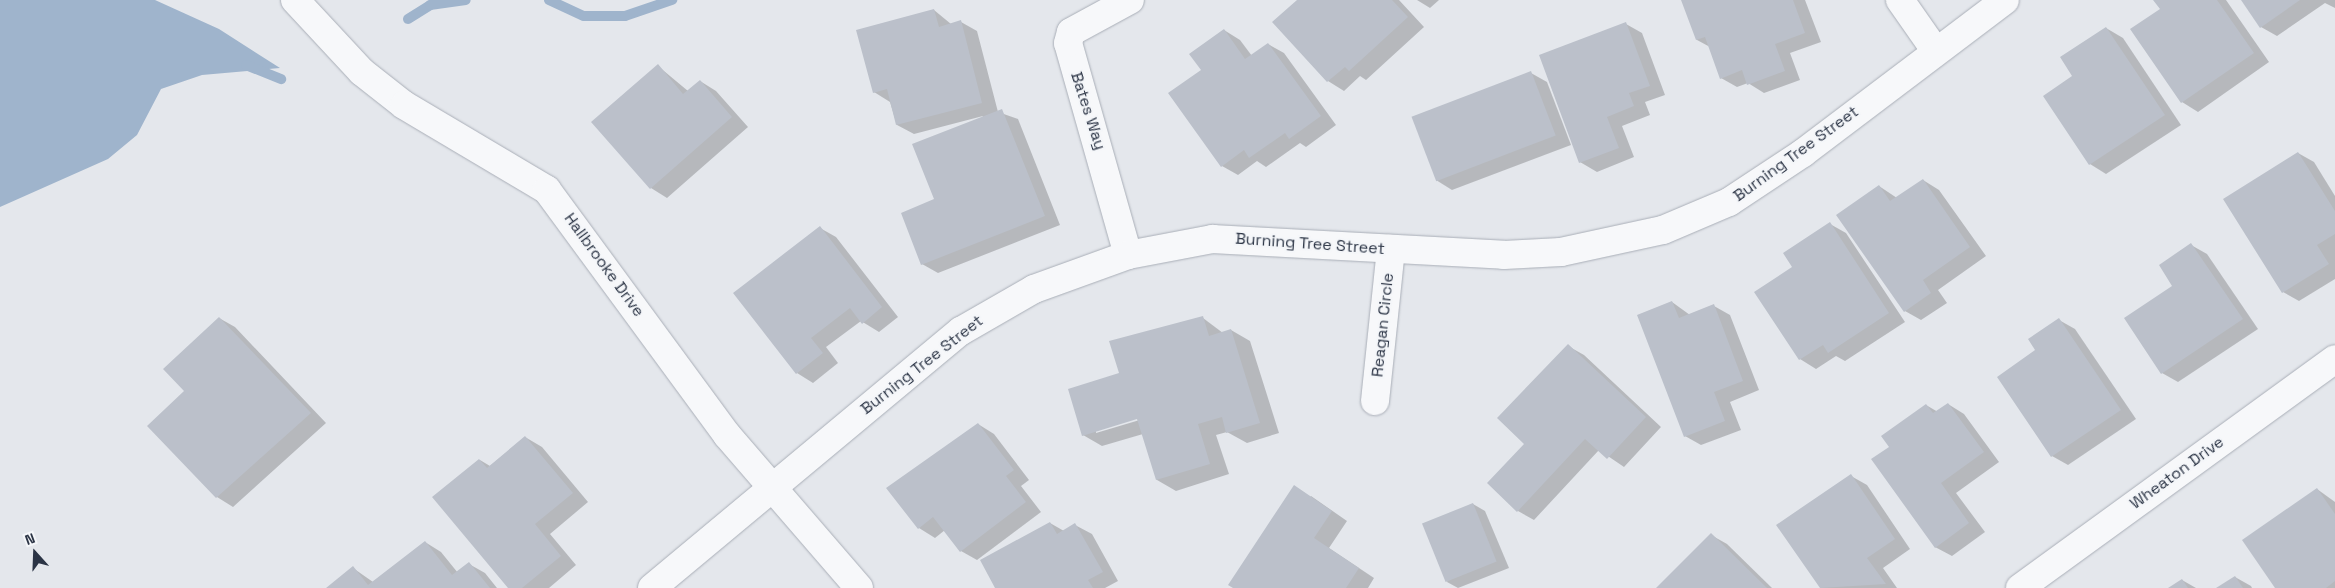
<!DOCTYPE html>
<html>
<head>
<meta charset="utf-8">
<style>
	body { margin:0 }
	#map { position:relative; width:2335px; height:588px; overflow:hidden; background:#e4e7ec; font-family:"Space Grotesk",sans-serif }
	div>[style] { position:absolute }
	[style*='--x'] { left:calc(var(--x)*1px); top:calc(var(--y)*1px); width:calc(var(--w)*1px); rotate:calc(var(--a)*1deg) }
	.water>* { inset:0; background:#9fb4cc }
	.shadow>* { inset:0; background:#0003 }
	.stream>* { height:10px; margin:-5px; padding:0 5px; transform-origin:5px; border-radius:5px; background:#9fb4cc }
	.building>* { inset:0; background:#bbc0ca; transform-origin:0 0 }
	.roads { filter:drop-shadow(0 0 1px #a9aeb7) drop-shadow(0 0 1px #a9aeb7) }
	.street>* { height:28px; margin:-14px; padding:0 14px; transform-origin:14px; border-radius:14px; background:#f7f8fa }
	span { translate:-50% -50%; white-space:nowrap; text-align:center; line-height:1.15; -webkit-text-stroke:4px #f4f6f9; paint-order:stroke }
	.street-label { font-size:16px; color:#2b3445 }
	.north { position:absolute; left:10px; top:528px; width:50px; height:50px; -webkit-text-stroke:4px #f4f6f9; paint-order:stroke; rotate:340deg; font-size:14px; font-weight:700; line-height:20px; text-align:center; color:#2b3445 }
	.north::after { content:''; display:block; margin:auto; width:18px; height:22px; background:#2b3445; clip-path:polygon(50% 0,100% 100%,50% 72%,0 100%) }
</style>
</head>
<body>
<div id="map">
	<div class="water">
		<div style="clip-path:polygon(0 0,155px 0,219px 29px,280px 68px,202px 75px,161px 89px,137px 135px,108px 159px,0 207px)"></div>
	</div>
	<div class="shadow">
		<div style="clip-path:polygon(1299px 0,1399px 0,1424px 27px,1366px 80px,1360px 76px,1344px 91px,1328px 81px)"></div>
		<div style="clip-path:polygon(1417px 0,1439px 0,1430px 8px)"></div>
		<div style="clip-path:polygon(1682px 0,1805px 0,1821px 42px,1790px 53px,1800px 80px,1764px 93px,1748px 83px,1737px 87px,1721px 78px,1710px 47px,1697px 40px)"></div>
		<div style="clip-path:polygon(2155px 0,2226px 0,2269px 62px,2198px 112px,2182px 102px,2132px 30px,2162px 10px)"></div>
		<div style="clip-path:polygon(2242px 0,2335px 0,2335px 8px,2325px 3px,2277px 36px,2261px 27px)"></div>
		<div style="clip-path:polygon(934px 10px,951px 24px,961px 22px,977px 31px,998px 112px,1018px 119px,1060px 225px,938px 273px,922px 264px,936px 200px,983px 116px,914px 134px,897px 125px,890px 102px,874px 92px)"></div>
		<div style="clip-path:polygon(1626px 24px,1642px 33px,1665px 95px,1645px 102px,1650px 115px,1622px 126px,1634px 157px,1597px 172px,1580px 162px)"></div>
		<div style="clip-path:polygon(2106px 28px,2123px 38px,2181px 125px,2106px 174px,2090px 164px,2074px 76px)"></div>
		<div style="clip-path:polygon(1224px 30px,1240px 40px,1252px 56px,1268px 44px,1284px 53px,1336px 125px,1306px 147px,1300px 143px,1266px 167px,1257px 161px,1238px 175px,1222px 166px,1202px 70px)"></div>
		<div style="clip-path:polygon(658px 66px,688px 91px,700px 81px,716px 91px,748px 127px,667px 198px,651px 188px)"></div>
		<div style="clip-path:polygon(1531px 73px,1547px 82px,1571px 145px,1452px 190px,1436px 180px)"></div>
		<div style="clip-path:polygon(2298px 153px,2314px 162px,2335px 196px,2335px 279px,2299px 301px,2283px 292px)"></div>
		<div style="clip-path:polygon(1923px 180px,1939px 190px,1986px 256px,1938px 290px,1947px 303px,1921px 320px,1905px 311px,1838px 216px,1879px 186px,1897px 198px)"></div>
		<div style="clip-path:polygon(1830px 224px,1846px 233px,1905px 322px,1845px 361px,1836px 356px,1816px 369px,1800px 359px,1794px 267px)"></div>
		<div style="clip-path:polygon(820px 228px,836px 237px,898px 317px,879px 332px,861px 321px,826px 347px,838px 363px,813px 383px,797px 373px)"></div>
		<div style="clip-path:polygon(2191px 245px,2207px 254px,2258px 329px,2178px 382px,2162px 373px,2174px 286px)"></div>
		<div style="clip-path:polygon(1672px 302px,1690px 315px,1714px 306px,1730px 315px,1759px 390px,1730px 402px,1741px 430px,1701px 445px,1685px 436px)"></div>
		<div style="clip-path:polygon(219px 318px,235px 327px,326px 423px,233px 507px,217px 497px,149px 427px,186px 391px)"></div>
		<div style="clip-path:polygon(evenodd,1203px 318px,1223px 333px,1231px 330px,1250px 341px,1279px 433px,1247px 443px,1227px 432px,1216px 435px,1229px 474px,1176px 491px,1157px 480px,1143px 434px,1102px 446px,1083px 435px,1120px 374px,1203px 318px,1143px 416px,1143px 419px,1096px 433px,1096px 431px,1143px 416px)"></div>
		<div style="clip-path:polygon(2059px 320px,2075px 329px,2136px 419px,2068px 465px,2052px 456px,2037px 351px)"></div>
		<div style="clip-path:polygon(1568px 346px,1584px 355px,1661px 427px,1624px 467px,1599px 450px,1534px 520px,1518px 511px,1526px 444px)"></div>
		<div style="clip-path:polygon(1948px 404px,1964px 414px,1999px 462px,1956px 493px,1985px 532px,1952px 556px,1935px 547px,1891px 447px,1926px 405px,1938px 412px)"></div>
		<div style="clip-path:polygon(978px 424px,994px 434px,1029px 480px,1021px 486px,1041px 512px,977px 560px,961px 551px,945px 530px,935px 538px,919px 528px,888px 488px)"></div>
		<div style="clip-path:polygon(525px 437px,542px 447px,588px 502px,550px 534px,576px 565px,549px 588px,510px 588px,480px 460px,490px 466px)"></div>
		<div style="clip-path:polygon(1851px 476px,1867px 485px,1910px 549px,1883px 568px,1897px 588px,1821px 588px,1778px 525px)"></div>
		<div style="clip-path:polygon(2317px 489px,2335px 502px,2335px 588px,2277px 588px)"></div>
		<div style="clip-path:polygon(1311px 496px,1347px 521px,1329px 548px,1374px 578px,1368px 588px,1235px 588px)"></div>
		<div style="clip-path:polygon(1473px 504px,1485px 511px,1509px 568px,1458px 588px,1447px 582px)"></div>
		<div style="clip-path:polygon(1050px 523px,1064px 531px,1075px 525px,1092px 534px,1118px 581px,1105px 588px,996px 588px)"></div>
		<div style="clip-path:polygon(1711px 535px,1727px 544px,1772px 588px,1658px 588px)"></div>
		<div style="clip-path:polygon(425px 542px,441px 552px,458px 573px,469px 564px,485px 573px,497px 588px,328px 588px,353px 568px,373px 582px)"></div>
		<div style="clip-path:polygon(2235px 577px,2251px 586px,2252px 588px,2218px 588px)"></div>
		<div style="clip-path:polygon(2182px 580px,2196px 588px,2170px 588px)"></div>
	</div>
	<div class="stream">
		<div style="--x:549;--y:0;--w:38;--a:25"></div>
		<div style="--x:584;--y:16;--w:41;--a:0"></div>
		<div style="--x:625;--y:16;--w:50;--a:-18.8"></div>
		<div style="--x:408;--y:19;--w:26;--a:-32"></div>
		<div style="--x:430;--y:5;--w:36;--a:-8"></div>
		<div style="--x:246;--y:65;--w:38;--a:22"></div>
	</div>
	<div class="building">
		<div style="clip-path:polygon(1297px 0,1392px 0,1408px 17px,1349px 71px,1345px 67px,1327px 82px,1272px 22px)"></div>
		<div style="clip-path:polygon(1681px 0,1793px 0,1805px 33px,1775px 44px,1785px 71px,1747px 85px,1742px 70px,1720px 79px,1705px 37px,1696px 40px)"></div>
		<div style="clip-path:polygon(2153px 0,2217px 0,2254px 53px,2181px 103px,2130px 29px,2160px 9px)"></div>
		<div style="clip-path:polygon(2241px 0,2300px 0,2260px 28px)"></div>
		<div style="clip-path:polygon(934px 9px,939px 27px,961px 20px,982px 103px,896px 125px,887px 89px,873px 93px,856px 30px)"></div>
		<div style="clip-path:polygon(1626px 22px,1650px 86px,1629px 93px,1634px 106px,1607px 117px,1619px 148px,1579px 163px,1539px 55px)"></div>
		<div style="clip-path:polygon(2106px 27px,2165px 115px,2089px 165px,2043px 96px,2072px 76px,2060px 57px)"></div>
		<div style="clip-path:polygon(1224px 29px,1245px 59px,1268px 43px,1321px 116px,1289px 139px,1285px 133px,1249px 158px,1244px 150px,1221px 167px,1168px 93px,1201px 70px,1189px 54px)"></div>
		<div style="clip-path:polygon(658px 64px,683px 94px,700px 80px,732px 117px,650px 189px,591px 122px)"></div>
		<div style="left:1531px;top:71px;width:69px;height:128px;rotate:69deg"></div>
		<div style="clip-path:polygon(1002px 109px,1045px 216px,921px 265px,901px 213px,934px 199px,912px 144px)"></div>
		<div style="clip-path:polygon(2298px 152px,2335px 211px,2335px 234px,2317px 245px,2329px 264px,2282px 293px,2223px 199px)"></div>
		<div style="clip-path:polygon(1923px 179px,1970px 247px,1923px 280px,1931px 293px,1904px 312px,1836px 215px,1879px 185px,1890px 201px)"></div>
		<div style="clip-path:polygon(1830px 222px,1889px 313px,1828px 353px,1823px 345px,1799px 360px,1754px 292px,1792px 267px,1783px 253px)"></div>
		<div style="clip-path:polygon(820px 226px,882px 307px,862px 324px,850px 308px,811px 338px,823px 353px,796px 374px,733px 293px)"></div>
		<div style="clip-path:polygon(2191px 243px,2243px 319px,2161px 374px,2124px 318px,2172px 286px,2159px 265px)"></div>
		<div style="clip-path:polygon(1672px 301px,1679px 318px,1714px 304px,1743px 381px,1714px 392px,1725px 421px,1684px 437px,1637px 315px)"></div>
		<div style="clip-path:polygon(1203px 316px,1209px 336px,1231px 329px,1260px 423px,1226px 433px,1222px 417px,1198px 424px,1210px 464px,1156px 480px,1137px 419px,1082px 436px,1068px 389px,1119px 373px,1109px 341px)"></div>
		<div style="clip-path:polygon(219px 317px,311px 413px,216px 498px,147px 426px,184px 391px,163px 369px)"></div>
		<div style="clip-path:polygon(2059px 318px,2121px 410px,2051px 457px,1997px 377px,2035px 350px,2028px 339px)"></div>
		<div style="clip-path:polygon(1568px 344px,1646px 417px,1607px 459px,1585px 439px,1517px 512px,1487px 483px,1524px 444px,1497px 418px)"></div>
		<div style="clip-path:polygon(1948px 403px,1984px 452px,1941px 483px,1969px 523px,1935px 548px,1871px 459px,1889px 447px,1881px 436px,1926px 404px,1933px 413px)"></div>
		<div style="clip-path:polygon(978px 423px,1014px 470px,1006px 476px,1026px 502px,960px 552px,933px 517px,918px 529px,886px 488px)"></div>
		<div style="clip-path:polygon(525px 436px,573px 493px,535px 524px,561px 556px,522px 588px,508px 588px,432px 497px,479px 459px,487px 468px)"></div>
		<div style="clip-path:polygon(1851px 474px,1895px 539px,1867px 558px,1886px 584px,1820px 588px,1776px 525px)"></div>
		<div style="clip-path:polygon(1294px 485px,1332px 511px,1314px 538px,1359px 568px,1346px 588px,1233px 588px,1228px 585px)"></div>
		<div style="clip-path:polygon(2317px 488px,2335px 514px,2335px 581px,2326px 588px,2275px 588px,2242px 540px)"></div>
		<div style="left:1473px;top:503px;width:63px;height:55px;rotate:68deg"></div>
		<div style="clip-path:polygon(1050px 522px,1057px 534px,1075px 523px,1103px 572px,1088px 580px,1093px 588px,995px 588px,980px 560px)"></div>
		<div style="clip-path:polygon(1711px 533px,1767px 588px,1656px 588px)"></div>
		<div style="clip-path:polygon(425px 541px,452px 575px,469px 562px,490px 588px,326px 588px,353px 566px,368px 585px)"></div>
		<div style="clip-path:polygon(2235px 576px,2243px 588px,2216px 588px)"></div>
		<div style="clip-path:polygon(2182px 579px,2188px 588px,2168px 588px)"></div>
	</div>
	<div class="roads">
		<div class="street">
			<div style="--x:295;--y:0;--w:98;--a:47.1"></div>
			<div style="--x:362;--y:72;--w:53;--a:38.2"></div>
			<div style="--x:404;--y:105;--w:166;--a:30.7"></div>
			<div style="--x:547;--y:190;--w:304;--a:53.7"></div>
			<div style="--x:727;--y:435;--w:202;--a:49.2"></div>
			<div style="--x:1900;--y:0;--w:61;--a:55"></div>
			<div style="--x:1128;--y:255;--w:220;--a:-105.8"></div>
			<div style="--x:1068;--y:43;--w:11;--a:-75"></div>
			<div style="--x:1071;--y:32;--w:67;--a:-28.5"></div>
			<div style="--x:1375;--y:401;--w:153;--a:-84"></div>
			<div style="--x:652;--y:588;--w:402;--a:-39.8"></div>
			<div style="--x:961;--y:331;--w:84;--a:-29.9"></div>
			<div style="--x:1034;--y:289;--w:100;--a:-19.9"></div>
			<div style="--x:1128;--y:255;--w:86;--a:-10.8"></div>
			<div style="--x:1212;--y:239;--w:292;--a:3.1"></div>
			<div style="--x:1504;--y:255;--w:57;--a:-3"></div>
			<div style="--x:1561;--y:252;--w:104;--a:-12.2"></div>
			<div style="--x:1663;--y:230;--w:72;--a:-23"></div>
			<div style="--x:1729;--y:202;--w:89;--a:-33.5"></div>
			<div style="--x:1803;--y:153;--w:253;--a:-37.1"></div>
			<div style="--x:2020;--y:588;--w:389;--a:-36"></div>
		</div>
	</div>
	<div class="street-label">
		<span style="left:1088px;top:111px;rotate:72deg">Bates Way</span>
		<span style="left:1796px;top:154px;rotate:-36deg">Burning Tree Street</span>
		<span style="left:1310px;top:244px;rotate:4deg">Burning Tree Street</span>
		<span style="left:604px;top:265px;rotate:54deg">Hallbrooke Drive</span>
		<span style="left:1383px;top:325px;rotate:-84deg">Reagan Circle</span>
		<span style="left:922px;top:365px;rotate:-38deg">Burning Tree Street</span>
		<span style="left:2177px;top:473px;rotate:-36deg">Wheaton Drive</span>
	</div>
	<div class="north">N</div>
</div>
</body>
</html>
